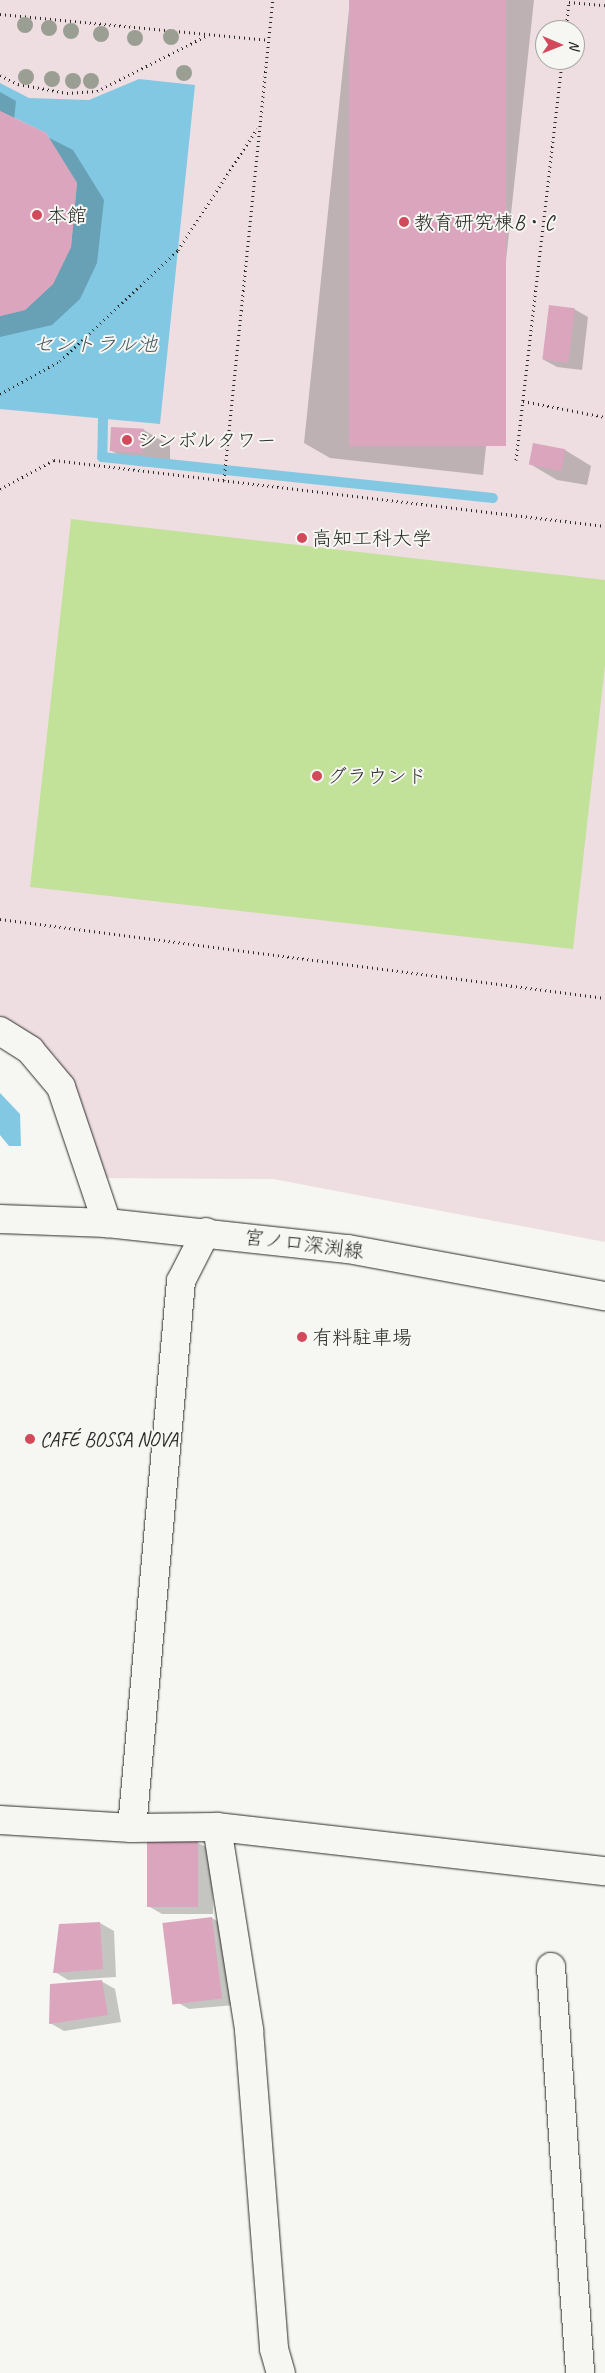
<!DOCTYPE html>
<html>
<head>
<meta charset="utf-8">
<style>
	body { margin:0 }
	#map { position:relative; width:605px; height:2373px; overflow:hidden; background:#f6f6f2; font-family:Caveat,"Klee One",sans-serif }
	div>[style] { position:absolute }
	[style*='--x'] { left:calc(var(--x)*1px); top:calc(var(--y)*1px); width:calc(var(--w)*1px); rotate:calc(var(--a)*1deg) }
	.built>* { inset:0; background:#eedee2 }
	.green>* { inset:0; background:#c2e199 }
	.water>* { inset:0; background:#82c8e3 }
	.shadow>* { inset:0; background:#0003 }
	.stream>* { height:10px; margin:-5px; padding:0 5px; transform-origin:5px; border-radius:5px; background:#82c8e3 }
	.building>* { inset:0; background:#dba6bd; transform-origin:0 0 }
	.path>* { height:3px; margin-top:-1.5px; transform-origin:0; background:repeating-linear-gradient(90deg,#2b2b2b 0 1px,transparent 0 5px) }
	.roads { filter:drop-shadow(0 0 1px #2b2b2b) drop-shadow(0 0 1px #2b2b2b) }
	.minor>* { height:28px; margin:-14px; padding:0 14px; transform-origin:14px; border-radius:14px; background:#f6f6f2 }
	.secondary>* { height:28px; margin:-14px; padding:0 14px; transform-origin:14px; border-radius:14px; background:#f6f6f2 }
	.trees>* { width:16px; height:16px; margin:-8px; border-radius:50%; background:#9b9f93 }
	.dots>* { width:14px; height:14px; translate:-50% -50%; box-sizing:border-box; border:2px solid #f6f6f2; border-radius:50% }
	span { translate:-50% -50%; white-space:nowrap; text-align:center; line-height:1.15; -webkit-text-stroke:4px #f6f6f2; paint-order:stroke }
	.poi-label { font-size:20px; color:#2b2b2b }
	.left { translate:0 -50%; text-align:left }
	.street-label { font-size:20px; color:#2b2b2b }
	.water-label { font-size:21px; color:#455a62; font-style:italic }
	.north { position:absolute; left:535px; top:20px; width:50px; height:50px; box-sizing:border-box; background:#f6f6f2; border:1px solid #a5a5a2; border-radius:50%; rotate:91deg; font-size:14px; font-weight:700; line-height:20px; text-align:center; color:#2b2b2b }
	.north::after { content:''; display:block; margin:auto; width:18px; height:22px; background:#d1495b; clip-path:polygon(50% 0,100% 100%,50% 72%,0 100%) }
</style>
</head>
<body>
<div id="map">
	<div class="built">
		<div style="clip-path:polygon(evenodd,0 0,605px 0,605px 1242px,273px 1179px,106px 1178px,56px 1056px,0 1015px,0 0,545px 30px,575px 30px,575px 60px,545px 60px,545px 30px)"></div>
	</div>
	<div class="green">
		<div style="clip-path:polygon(71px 519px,605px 580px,605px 665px,573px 949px,30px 887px)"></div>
	</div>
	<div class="water">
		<div style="clip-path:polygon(139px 79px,195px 85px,160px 424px,0 409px,0 316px,25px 310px,53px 284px,71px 247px,77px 183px,46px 133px,0 111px,0 83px,29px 98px,89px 100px)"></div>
		<div style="clip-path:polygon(0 1093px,20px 1114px,21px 1146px,9px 1146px,0 1135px)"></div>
	</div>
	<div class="shadow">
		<div style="clip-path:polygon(350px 0,534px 0,483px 475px,330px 458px,304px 443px)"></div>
		<div style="clip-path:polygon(0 92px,16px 101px,14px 120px,73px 150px,104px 200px,97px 263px,80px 299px,52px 325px,0 337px)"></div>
		<div style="clip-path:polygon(574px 309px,588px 317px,582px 370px,557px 367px,544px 360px)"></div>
		<div style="clip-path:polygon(144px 430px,170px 446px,170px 468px,138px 466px,112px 451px)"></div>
		<div style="clip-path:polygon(565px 450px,591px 466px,587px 485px,557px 480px,530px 464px)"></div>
		<div style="clip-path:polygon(198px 1843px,212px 1850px,213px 1914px,162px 1914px,148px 1906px)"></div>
		<div style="clip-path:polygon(212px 1918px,225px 1926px,235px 2005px,189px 2009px,175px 2001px)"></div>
		<div style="clip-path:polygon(100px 1923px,114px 1931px,116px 1977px,68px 1980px,55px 1972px)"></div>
		<div style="clip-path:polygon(101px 1981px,115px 1989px,121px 2022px,64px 2031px,50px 2023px)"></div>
	</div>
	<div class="stream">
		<div style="--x:103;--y:418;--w:39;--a:91"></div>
		<div style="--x:102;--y:457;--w:393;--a:6"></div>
	</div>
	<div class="building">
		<div style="left:349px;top:0;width:157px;height:446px"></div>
		<div style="clip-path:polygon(0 111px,46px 133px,77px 183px,71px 247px,53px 284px,25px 310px,0 316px)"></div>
		<div style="left:549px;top:305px;width:26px;height:55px;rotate:7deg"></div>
		<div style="left:111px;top:427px;width:33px;height:24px;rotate:3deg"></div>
		<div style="left:533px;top:443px;width:33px;height:22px;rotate:11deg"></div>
		<div style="left:147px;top:1841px;width:51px;height:66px"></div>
		<div style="left:212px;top:1917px;width:82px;height:50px;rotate:83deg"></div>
		<div style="clip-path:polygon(100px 1922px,103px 1969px,53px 1973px,59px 1924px)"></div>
		<div style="clip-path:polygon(102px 1980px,108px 2015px,49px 2024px,50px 1984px)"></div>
	</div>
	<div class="path">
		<div style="--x:569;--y:2;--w:36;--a:5"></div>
		<div style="--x:0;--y:14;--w:269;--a:5.5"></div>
		<div style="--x:566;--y:30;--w:29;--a:-84"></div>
		<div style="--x:0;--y:75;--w:20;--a:27"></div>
		<div style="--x:18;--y:84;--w:50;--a:10.4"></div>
		<div style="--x:67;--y:93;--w:30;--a:-4"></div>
		<div style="--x:97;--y:91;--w:124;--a:-26.8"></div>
		<div style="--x:0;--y:394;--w:68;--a:-28.8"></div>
		<div style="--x:60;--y:361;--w:162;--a:-43.2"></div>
		<div style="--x:178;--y:250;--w:145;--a:-56.9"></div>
		<div style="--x:523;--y:401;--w:84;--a:11"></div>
		<div style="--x:516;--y:460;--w:403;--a:-83.4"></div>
		<div style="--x:224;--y:480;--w:482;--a:-84.2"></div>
		<div style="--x:0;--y:489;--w:61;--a:-28.2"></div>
		<div style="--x:54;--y:460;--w:555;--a:6.83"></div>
		<div style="--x:0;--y:919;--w:610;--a:7.44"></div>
	</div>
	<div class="roads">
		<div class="minor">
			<div style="--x:0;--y:1031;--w:36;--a:32"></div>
			<div style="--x:30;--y:1050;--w:48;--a:50"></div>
			<div style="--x:61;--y:1087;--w:144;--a:71.3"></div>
			<div style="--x:0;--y:1820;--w:132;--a:3.5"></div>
			<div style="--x:132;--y:1828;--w:85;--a:-0.7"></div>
			<div style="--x:217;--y:1827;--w:390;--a:6.5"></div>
			<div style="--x:217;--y:1827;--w:206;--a:81"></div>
			<div style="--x:249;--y:2030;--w:320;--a:85.5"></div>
			<div style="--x:274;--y:2349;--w:25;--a:74"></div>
			<div style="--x:132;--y:1828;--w:549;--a:-84.88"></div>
			<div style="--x:181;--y:1281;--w:55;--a:-63"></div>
			<div style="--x:551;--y:1967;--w:407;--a:85.9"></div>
		</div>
		<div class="secondary">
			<div style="--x:0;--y:1219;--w:107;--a:2.1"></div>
			<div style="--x:107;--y:1223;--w:242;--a:6.2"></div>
			<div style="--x:348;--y:1249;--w:261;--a:10.4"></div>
		</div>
	</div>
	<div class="trees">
		<div style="left:25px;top:25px"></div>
		<div style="left:49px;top:28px"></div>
		<div style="left:71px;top:31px"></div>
		<div style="left:101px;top:34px"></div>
		<div style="left:171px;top:37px"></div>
		<div style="left:135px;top:38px"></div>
		<div style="left:184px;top:73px"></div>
		<div style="left:26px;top:77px"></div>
		<div style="left:52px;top:79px"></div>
		<div style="left:73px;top:81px"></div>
		<div style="left:91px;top:81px"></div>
	</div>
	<div class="dots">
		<div style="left:37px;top:215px;background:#d1495b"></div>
		<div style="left:404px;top:222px;background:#d1495b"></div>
		<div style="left:127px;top:440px;background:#d1495b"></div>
		<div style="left:302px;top:538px;background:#d1495b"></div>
		<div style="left:317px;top:776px;background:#d1495b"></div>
		<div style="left:302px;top:1337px;background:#d1495b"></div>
		<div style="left:30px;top:1439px;background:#d1495b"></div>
	</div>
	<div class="poi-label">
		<span class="left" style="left:47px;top:215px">本館</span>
		<span class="left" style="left:414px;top:222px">教育研究棟B・C</span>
		<span class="left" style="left:137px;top:440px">シンボルタワー</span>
		<span class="left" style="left:312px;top:538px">高知工科大学</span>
		<span class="left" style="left:327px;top:776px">グラウンド</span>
		<span class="left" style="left:312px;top:1337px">有料駐車場</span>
		<span class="left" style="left:40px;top:1439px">CAFÉ BOSSA NOVA</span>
	</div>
	<div class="street-label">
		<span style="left:304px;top:1244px;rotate:7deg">宮ノ口深渕線</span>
	</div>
	<div class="water-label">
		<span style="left:95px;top:344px">セントラル池</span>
	</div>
	<div class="north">N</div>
</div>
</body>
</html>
